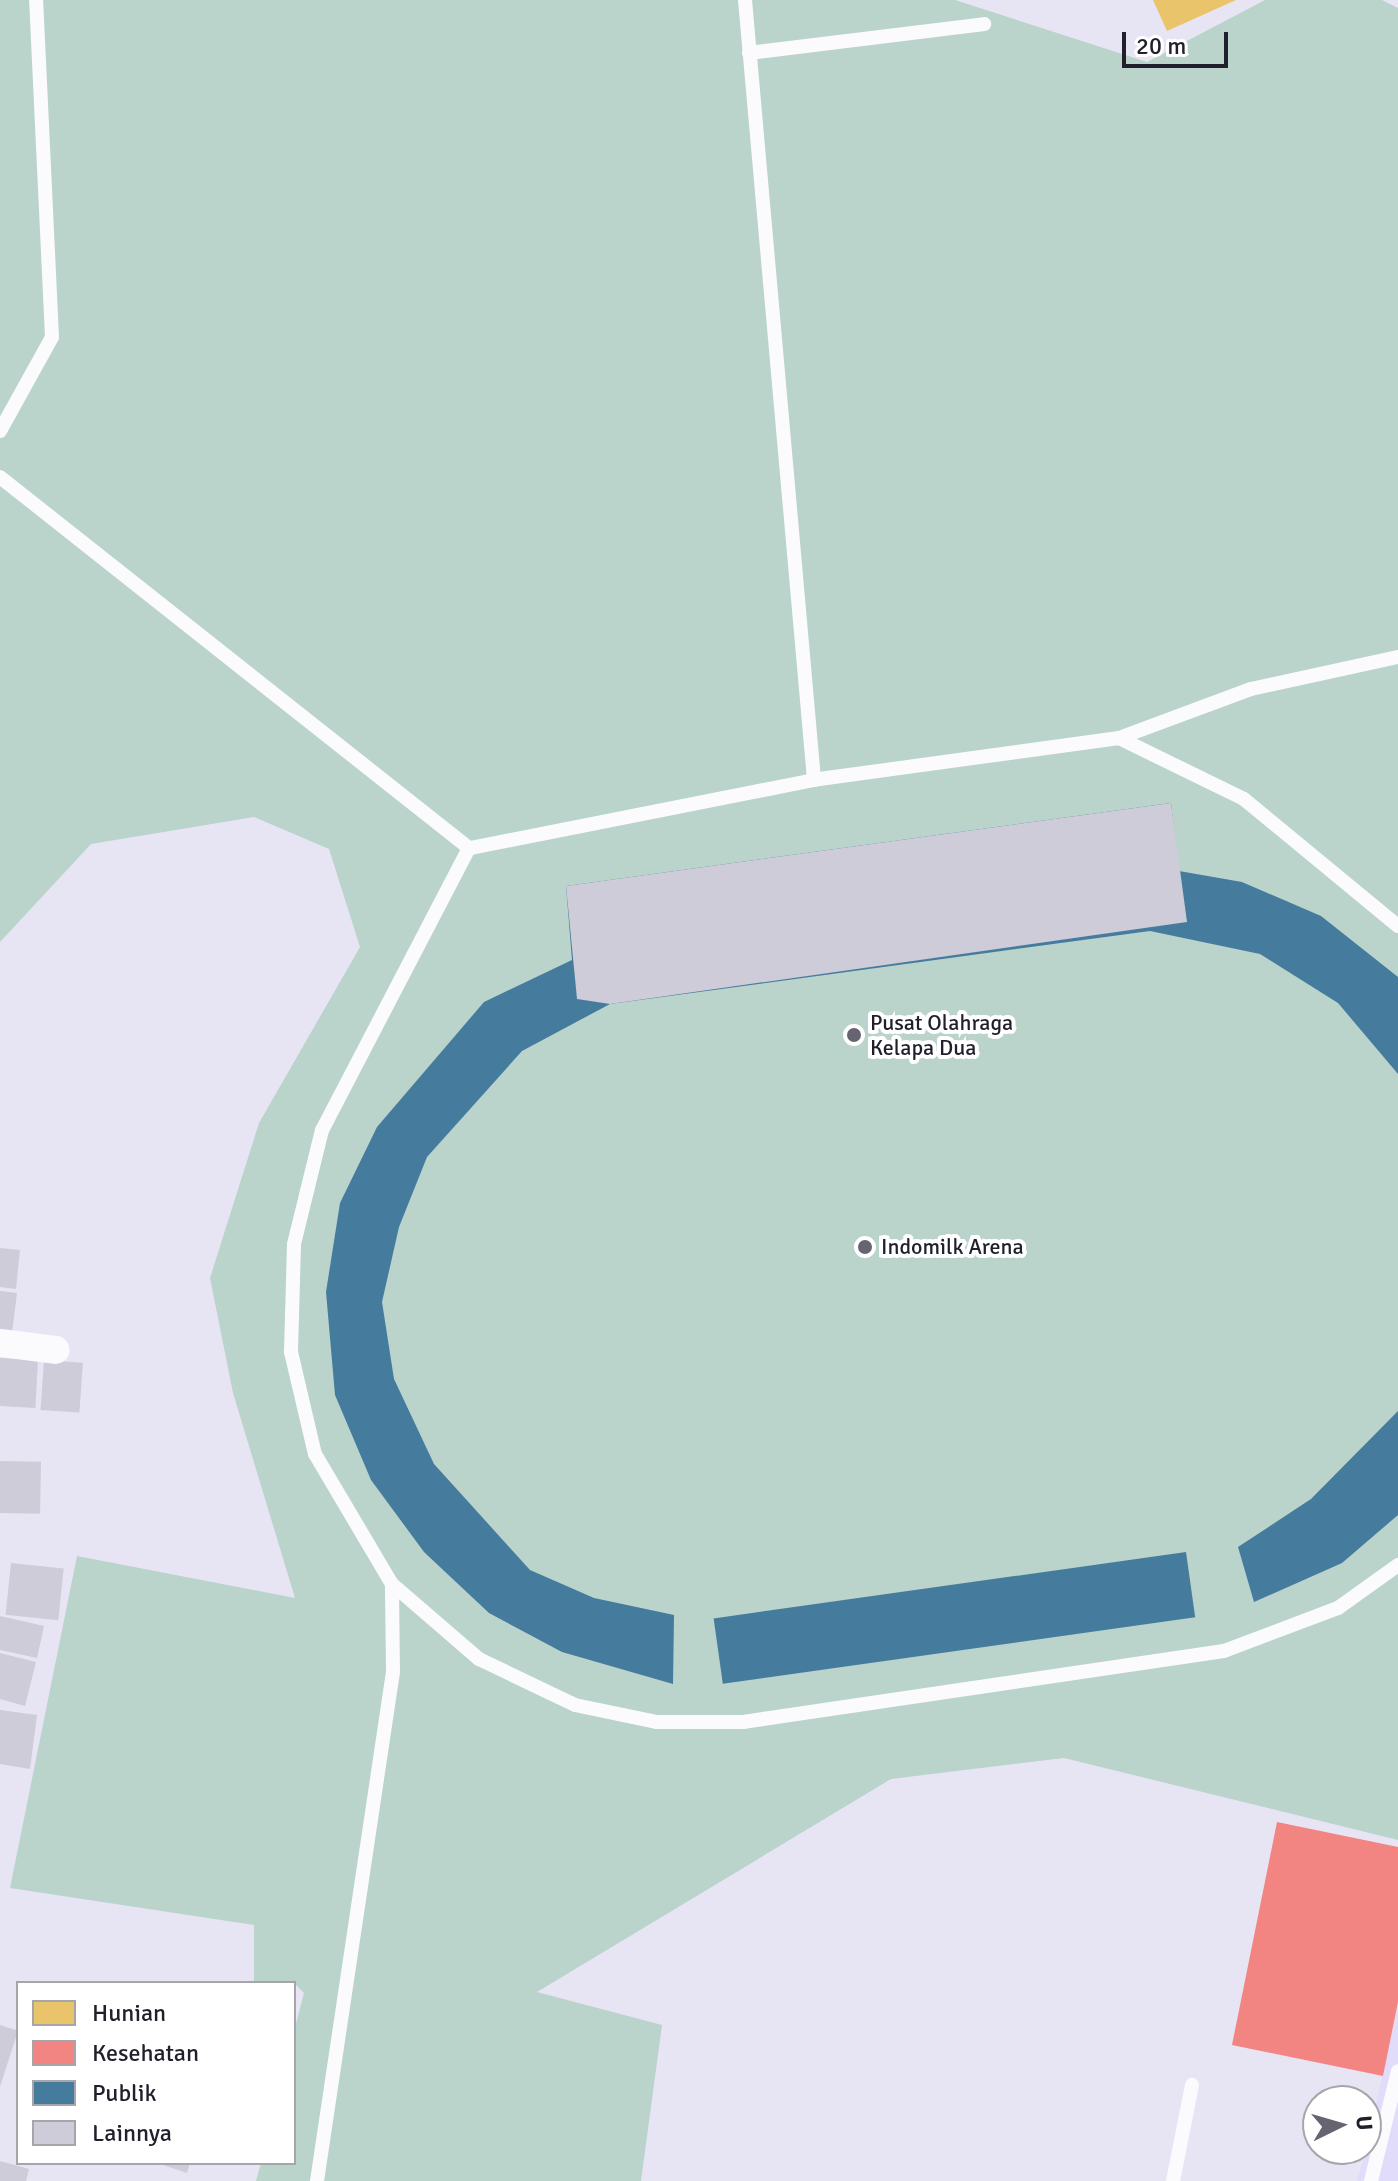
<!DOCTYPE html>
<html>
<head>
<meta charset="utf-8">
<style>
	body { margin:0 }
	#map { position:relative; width:1398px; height:2181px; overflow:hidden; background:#e7e5f4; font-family:Signika,sans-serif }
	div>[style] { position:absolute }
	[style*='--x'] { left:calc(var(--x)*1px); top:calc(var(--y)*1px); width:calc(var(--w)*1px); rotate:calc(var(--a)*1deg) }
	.built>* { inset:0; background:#e0dcfa }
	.green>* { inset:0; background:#bad3cb }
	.homes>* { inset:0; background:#e9c46a }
	.health>* { inset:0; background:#f28482 }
	.public>* { inset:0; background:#457b9d; transform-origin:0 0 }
	.building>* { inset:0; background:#cdccd8; transform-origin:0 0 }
	.lane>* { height:14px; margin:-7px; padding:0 7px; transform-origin:7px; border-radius:7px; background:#fbfbfd }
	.street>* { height:28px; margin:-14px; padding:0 14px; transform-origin:14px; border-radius:14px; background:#fbfbfd }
	.dots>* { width:22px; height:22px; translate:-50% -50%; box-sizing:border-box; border:4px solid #fff; border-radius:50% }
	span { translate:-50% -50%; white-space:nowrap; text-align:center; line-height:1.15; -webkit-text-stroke:8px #fff; paint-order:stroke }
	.poi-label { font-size:22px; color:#211f2b }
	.left { translate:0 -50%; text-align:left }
	.legend { position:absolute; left:16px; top:1981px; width:280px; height:184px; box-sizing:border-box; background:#fff; border:2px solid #a6a5aa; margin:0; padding:10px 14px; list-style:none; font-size:24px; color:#211f2b }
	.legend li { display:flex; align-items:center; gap:16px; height:40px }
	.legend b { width:40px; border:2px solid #a6a5aa }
	.north { position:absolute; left:1302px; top:2085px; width:80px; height:80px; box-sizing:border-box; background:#fff; border:2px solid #a6a5aa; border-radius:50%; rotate:85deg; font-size:22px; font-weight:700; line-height:32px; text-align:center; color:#211f2b }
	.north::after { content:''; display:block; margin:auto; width:28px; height:36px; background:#666471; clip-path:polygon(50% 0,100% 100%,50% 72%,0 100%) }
	.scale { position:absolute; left:1122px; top:32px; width:106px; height:36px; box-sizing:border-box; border:4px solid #211f2b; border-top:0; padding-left:10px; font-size:24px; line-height:28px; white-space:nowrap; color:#211f2b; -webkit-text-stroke:6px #fff; paint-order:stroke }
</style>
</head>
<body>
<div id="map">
	<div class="built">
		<div style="clip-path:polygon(1398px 2006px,1398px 2181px,1357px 2181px,1366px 2149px)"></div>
	</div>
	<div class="green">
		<div style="clip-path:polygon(0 0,955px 0,1147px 62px,1265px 0,1382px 0,1398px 8px,1398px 1840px,1064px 1758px,891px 1779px,537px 1992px,662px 2025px,641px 2181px,256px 2181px,261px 2163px,294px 2163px,294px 2031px,304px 1993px,294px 1983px,254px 1983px,254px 1925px,10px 1888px,77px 1556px,295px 1598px,233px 1393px,210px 1278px,259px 1123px,360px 947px,329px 849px,254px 817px,91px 844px,0 942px)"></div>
	</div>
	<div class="homes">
		<div style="clip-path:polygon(1153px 0,1236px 0,1167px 31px)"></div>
	</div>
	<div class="health">
		<div style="clip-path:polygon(1277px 1822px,1398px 1847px,1398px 2002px,1383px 2076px,1232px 2045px)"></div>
	</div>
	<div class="public">
		<div style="clip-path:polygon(1171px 803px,1179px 871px,1242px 882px,1321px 916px,1398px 977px,1398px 1074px,1338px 1003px,1260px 954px,1150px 931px,610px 1004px,522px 1051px,427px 1157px,399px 1227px,382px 1302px,394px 1379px,434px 1464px,530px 1570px,594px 1598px,674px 1615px,673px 1684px,562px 1652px,489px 1613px,424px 1552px,371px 1480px,335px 1395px,326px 1292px,340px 1203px,377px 1127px,484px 1002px,572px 960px,566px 886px)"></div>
		<div style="clip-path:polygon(1398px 1411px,1398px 1515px,1342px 1563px,1254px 1602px,1238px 1547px,1311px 1499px)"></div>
		<div style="left:1186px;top:1552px;width:66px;height:477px;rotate:82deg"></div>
	</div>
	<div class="building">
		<div style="clip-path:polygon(1171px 803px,1187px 922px,610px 1004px,577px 999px,566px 886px)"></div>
		<div style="clip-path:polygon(0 1248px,20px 1250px,16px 1289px,0 1287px)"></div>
		<div style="clip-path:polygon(0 1291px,17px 1293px,12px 1333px,0 1332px)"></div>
		<div style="left:0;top:1358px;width:38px;height:48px;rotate:3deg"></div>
		<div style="left:44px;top:1360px;width:39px;height:50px;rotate:4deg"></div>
		<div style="left:0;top:1461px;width:41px;height:52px;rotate:1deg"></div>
		<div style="left:11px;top:1563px;width:53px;height:52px;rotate:6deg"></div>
		<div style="clip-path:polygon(0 1616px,44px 1626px,37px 1658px,0 1650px)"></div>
		<div style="clip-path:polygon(0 1653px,36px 1662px,25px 1706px,0 1699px)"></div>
		<div style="clip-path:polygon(0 1710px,37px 1715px,30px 1769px,0 1764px)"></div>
		<div style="left:0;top:2025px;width:19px;height:97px;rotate:18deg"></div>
		<div style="clip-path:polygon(0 2161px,29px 2169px,26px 2181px,0 2181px)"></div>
		<div style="clip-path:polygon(157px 2163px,190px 2163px,187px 2173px)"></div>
	</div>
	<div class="lane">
		<div style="--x:745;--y:0;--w:783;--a:84.94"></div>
		<div style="--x:749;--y:53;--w:237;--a:-7"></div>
		<div style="--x:0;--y:431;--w:107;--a:-61"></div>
		<div style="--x:52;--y:337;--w:337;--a:-92.7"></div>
		<div style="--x:0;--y:477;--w:598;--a:38.35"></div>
		<div style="--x:1119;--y:738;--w:141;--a:-20.4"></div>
		<div style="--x:1251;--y:689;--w:150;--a:-12.3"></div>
		<div style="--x:1398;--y:926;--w:200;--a:-140.5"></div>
		<div style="--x:1244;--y:799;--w:139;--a:-154"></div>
		<div style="--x:1119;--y:738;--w:308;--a:172.2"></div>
		<div style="--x:814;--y:780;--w:352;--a:168.8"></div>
		<div style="--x:469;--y:848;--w:318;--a:117.5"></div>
		<div style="--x:322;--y:1130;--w:117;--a:103.8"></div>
		<div style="--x:294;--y:1244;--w:108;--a:91.6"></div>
		<div style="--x:291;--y:1352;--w:105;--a:76.8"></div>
		<div style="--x:315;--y:1454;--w:151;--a:59.4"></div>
		<div style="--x:392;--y:1584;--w:115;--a:40.8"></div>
		<div style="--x:479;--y:1659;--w:106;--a:25.6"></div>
		<div style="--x:575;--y:1705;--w:84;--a:11.7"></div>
		<div style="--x:657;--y:1722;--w:86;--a:0"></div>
		<div style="--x:743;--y:1722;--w:486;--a:-8.4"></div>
		<div style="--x:1224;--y:1651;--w:122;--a:-20.7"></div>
		<div style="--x:1338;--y:1608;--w:74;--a:-35.6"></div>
		<div style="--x:317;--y:2181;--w:515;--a:-81.51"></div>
		<div style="--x:393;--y:1672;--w:88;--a:-90.7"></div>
		<div style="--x:1173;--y:2181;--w:98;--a:-78.8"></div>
		<div style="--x:1371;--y:2181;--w:113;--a:-76.2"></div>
	</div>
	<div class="street">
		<div style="--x:0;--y:1343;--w:56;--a:7.1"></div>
	</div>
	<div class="dots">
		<div style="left:854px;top:1035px;background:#666471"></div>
		<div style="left:865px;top:1247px;background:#666471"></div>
	</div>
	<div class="poi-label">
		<span class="left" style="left:870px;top:1035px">Pusat Olahraga<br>Kelapa Dua</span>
		<span class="left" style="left:881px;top:1247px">Indomilk Arena</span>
	</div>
	<ul class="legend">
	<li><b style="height:22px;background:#e9c46a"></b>Hunian</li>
	<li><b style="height:22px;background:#f28482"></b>Kesehatan</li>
	<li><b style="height:22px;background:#457b9d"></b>Publik</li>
	<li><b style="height:22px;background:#cdccd8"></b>Lainnya</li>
	</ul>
	<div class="north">U</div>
	<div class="scale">20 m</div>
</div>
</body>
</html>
